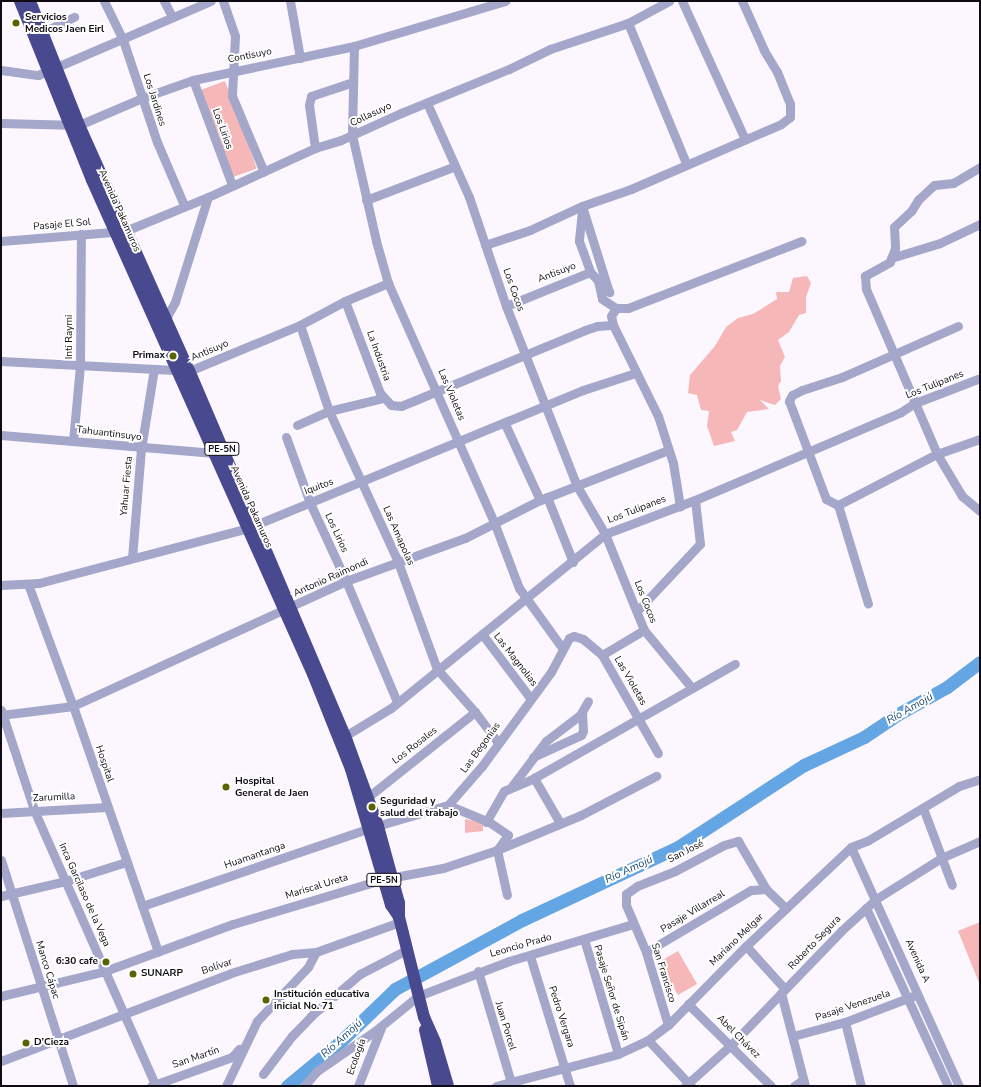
<!DOCTYPE html>
<html>
<head>
<meta charset="utf-8">
<style>
	body { margin:0 }
	#map { position:relative; width:981px; height:1087px; overflow:hidden; background:#fcf7ff; font-family:"Nunito Sans",sans-serif }
	div>[style] { position:absolute }
	[style*='--x'] { left:calc(var(--x)*1px); top:calc(var(--y)*1px); width:calc(var(--w)*1px); rotate:calc(var(--a)*1deg) }
	.green>* { inset:0; background:#f6b7b8; transform-origin:0 0 }
	.river>* { height:13px; margin:-6.5px; padding:0 6.5px; transform-origin:6.5px; border-radius:6.5px; background:#64a6e3 }
	.minor>* { height:9px; margin:-4.5px; padding:0 4.5px; transform-origin:4.5px; border-radius:4.5px; background:#a4a7ca }
	.highway>* { height:12px; margin:-6px; padding:0 6px; transform-origin:6px; border-radius:6px; background:#49498f }
	.dots>* { width:11px; height:11px; translate:-50% -50%; box-sizing:border-box; border:2px solid #fff; border-radius:50% }
	span { translate:-50% -50%; white-space:nowrap; text-align:center; line-height:1.15; -webkit-text-stroke:4px #fff; paint-order:stroke }
	.shield-label span { padding:1px 3px; background:#fff; border:1px solid; border-radius:3px; -webkit-text-stroke-width:0 }
	.shield-label { font-size:9px; color:#0f0b12; font-weight:700 }
	.poi-label { font-size:10px; color:#0f0b12; font-weight:700 }
	.left { translate:0 -50%; text-align:left }
	.right { translate:-100% -50%; text-align:right }
	.street-label { font-size:10px; color:#0f0b12 }
	.water-label { font-size:11px; color:#1c4a73; font-style:italic }
	.frame { position:absolute; inset:0; border:2px solid #0f0b12; pointer-events:none }
</style>
</head>
<body>
<div id="map">
	<div class="green">
		<div style="left:225px;top:81px;width:93px;height:26px;rotate:70deg"></div>
		<div style="clip-path:polygon(807px 276px,811px 283px,806px 297px,806px 313px,799px 315px,789px 332px,778px 340px,785px 357px,780px 366px,781px 381px,778px 386px,781px 399px,775px 405px,760px 400px,769px 409px,747px 412px,737px 430px,731px 432px,735px 441px,714px 446px,707px 426px,709px 411px,701px 410px,697px 395px,688px 393px,690px 375px,715px 346px,726px 327px,738px 318px,753px 314px,777px 299px,776px 292px,789px 292px,793px 278px)"></div>
		<div style="clip-path:polygon(465px 819px,483px 823px,483px 831px,465px 833px)"></div>
		<div style="clip-path:polygon(980px 922px,980px 985px,958px 931px)"></div>
		<div style="left:678px;top:951px;width:38px;height:22px;rotate:60deg"></div>
	</div>
	<div class="river">
		<div style="--x:287;--y:1086;--w:67;--a:-39.6"></div>
		<div style="--x:339;--y:1043;--w:78;--a:-44"></div>
		<div style="--x:395;--y:989;--w:145;--a:-28.5"></div>
		<div style="--x:522;--y:920;--w:172;--a:-25.1"></div>
		<div style="--x:678;--y:847;--w:150;--a:-33.1"></div>
		<div style="--x:804;--y:765;--w:66;--a:-25"></div>
		<div style="--x:864;--y:737;--w:43;--a:-33.7"></div>
		<div style="--x:900;--y:713;--w:54;--a:-29"></div>
		<div style="--x:947;--y:687;--w:41;--a:-37.1"></div>
	</div>
	<div class="minor">
		<div style="--x:104;--y:1;--w:43;--a:64"></div>
		<div style="--x:123;--y:40;--w:108;--a:71.6"></div>
		<div style="--x:157;--y:142;--w:69;--a:66.8"></div>
		<div style="--x:164;--y:1;--w:18;--a:63"></div>
		<div style="--x:223;--y:1;--w:37;--a:71"></div>
		<div style="--x:235;--y:36;--w:60;--a:92.9"></div>
		<div style="--x:232;--y:96;--w:82;--a:67.2"></div>
		<div style="--x:290;--y:1;--w:58;--a:80"></div>
		<div style="--x:682;--y:1;--w:152;--a:65.5"></div>
		<div style="--x:628;--y:23;--w:152;--a:67.5"></div>
		<div style="--x:41;--y:33;--w:37;--a:-26"></div>
		<div style="--x:354;--y:46;--w:89;--a:91.3"></div>
		<div style="--x:352;--y:135;--w:109;--a:77.2"></div>
		<div style="--x:376;--y:241;--w:44;--a:74.1"></div>
		<div style="--x:388;--y:283;--w:261;--a:66.1"></div>
		<div style="--x:494;--y:522;--w:71;--a:69.3"></div>
		<div style="--x:519;--y:588;--w:75;--a:54.2"></div>
		<div style="--x:1;--y:70;--w:37;--a:8"></div>
		<div style="--x:38;--y:75;--w:188;--a:-23.2"></div>
		<div style="--x:193;--y:80;--w:112;--a:69.6"></div>
		<div style="--x:427;--y:103;--w:103;--a:65.9"></div>
		<div style="--x:469;--y:197;--w:115;--a:71.3"></div>
		<div style="--x:506;--y:306;--w:193;--a:68.5"></div>
		<div style="--x:577;--y:486;--w:56;--a:59.7"></div>
		<div style="--x:605;--y:534;--w:104;--a:67.9"></div>
		<div style="--x:644;--y:630;--w:75;--a:50.4"></div>
		<div style="--x:1;--y:123;--w:78;--a:1.5"></div>
		<div style="--x:79;--y:125;--w:69;--a:-23.2"></div>
		<div style="--x:142;--y:98;--w:54;--a:-19.4"></div>
		<div style="--x:193;--y:80;--w:165;--a:-11.9"></div>
		<div style="--x:354;--y:46;--w:158;--a:-16.6"></div>
		<div style="--x:315;--y:148;--w:43;--a:-97.9"></div>
		<div style="--x:309;--y:105;--w:9;--a:-77"></div>
		<div style="--x:311;--y:96;--w:44;--a:-18.4"></div>
		<div style="--x:980;--y:167;--w:31;--a:149"></div>
		<div style="--x:953;--y:183;--w:19;--a:174"></div>
		<div style="--x:934;--y:185;--w:22;--a:137"></div>
		<div style="--x:918;--y:200;--w:13;--a:122"></div>
		<div style="--x:911;--y:211;--w:23;--a:137"></div>
		<div style="--x:894;--y:227;--w:21;--a:87"></div>
		<div style="--x:895;--y:248;--w:15;--a:110"></div>
		<div style="--x:890;--y:262;--w:29;--a:151"></div>
		<div style="--x:865;--y:276;--w:13;--a:86"></div>
		<div style="--x:866;--y:289;--w:180;--a:66.7"></div>
		<div style="--x:937;--y:454;--w:49;--a:59.2"></div>
		<div style="--x:962;--y:496;--w:23;--a:40"></div>
		<div style="--x:366;--y:200;--w:93;--a:-20.8"></div>
		<div style="--x:582;--y:206;--w:90;--a:72.6"></div>
		<div style="--x:582;--y:211;--w:30;--a:96"></div>
		<div style="--x:579;--y:241;--w:33;--a:70"></div>
		<div style="--x:1;--y:241;--w:124;--a:-4.6"></div>
		<div style="--x:125;--y:231;--w:90;--a:-22.3"></div>
		<div style="--x:208;--y:197;--w:118;--a:-24.6"></div>
		<div style="--x:315;--y:148;--w:27;--a:-17"></div>
		<div style="--x:341;--y:140;--w:66;--a:-24.2"></div>
		<div style="--x:401;--y:113;--w:117;--a:-22.2"></div>
		<div style="--x:509;--y:69;--w:46;--a:-26"></div>
		<div style="--x:550;--y:49;--w:82;--a:-18.4"></div>
		<div style="--x:628;--y:23;--w:47;--a:-28.2"></div>
		<div style="--x:485;--y:245;--w:47;--a:-18.4"></div>
		<div style="--x:530;--y:230;--w:57;--a:-24.8"></div>
		<div style="--x:582;--y:206;--w:52;--a:-19.1"></div>
		<div style="--x:631;--y:189;--w:163;--a:-23.4"></div>
		<div style="--x:781;--y:124;--w:11;--a:-38"></div>
		<div style="--x:790;--y:117;--w:13;--a:-90"></div>
		<div style="--x:790;--y:104;--w:35;--a:-112"></div>
		<div style="--x:777;--y:72;--w:26;--a:-121"></div>
		<div style="--x:764;--y:50;--w:54;--a:-114.2"></div>
		<div style="--x:891;--y:258;--w:51;--a:-17"></div>
		<div style="--x:940;--y:243;--w:44;--a:-25.4"></div>
		<div style="--x:598;--y:281;--w:18;--a:77"></div>
		<div style="--x:602;--y:299;--w:17;--a:33"></div>
		<div style="--x:616;--y:308;--w:12;--a:0"></div>
		<div style="--x:628;--y:308;--w:186;--a:-21.1"></div>
		<div style="--x:345;--y:301;--w:98;--a:69.2"></div>
		<div style="--x:380;--y:393;--w:16;--a:47"></div>
		<div style="--x:391;--y:405;--w:10;--a:6"></div>
		<div style="--x:401;--y:406;--w:199;--a:-22.4"></div>
		<div style="--x:585;--y:330;--w:13;--a:-18"></div>
		<div style="--x:597;--y:326;--w:16;--a:-4"></div>
		<div style="--x:506;--y:306;--w:91;--a:-22"></div>
		<div style="--x:590;--y:272;--w:28;--a:46"></div>
		<div style="--x:616;--y:308;--w:9;--a:122"></div>
		<div style="--x:611;--y:316;--w:9;--a:77"></div>
		<div style="--x:613;--y:325;--w:102;--a:63.7"></div>
		<div style="--x:658;--y:416;--w:49;--a:72.3"></div>
		<div style="--x:673;--y:463;--w:44;--a:80.8"></div>
		<div style="--x:165;--y:320;--w:21;--a:-61"></div>
		<div style="--x:175;--y:302;--w:110;--a:-72.6"></div>
		<div style="--x:300;--y:325;--w:91;--a:71.4"></div>
		<div style="--x:329;--y:411;--w:166;--a:65.4"></div>
		<div style="--x:398;--y:562;--w:114;--a:70"></div>
		<div style="--x:437;--y:669;--w:57;--a:48.5"></div>
		<div style="--x:475;--y:712;--w:38;--a:53"></div>
		<div style="--x:958;--y:326;--w:127;--a:156.3"></div>
		<div style="--x:842;--y:377;--w:42;--a:162"></div>
		<div style="--x:802;--y:390;--w:11;--a:153"></div>
		<div style="--x:792;--y:395;--w:7;--a:117"></div>
		<div style="--x:789;--y:401;--w:105;--a:69.3"></div>
		<div style="--x:826;--y:499;--w:13;--a:27"></div>
		<div style="--x:838;--y:505;--w:111;--a:-27.3"></div>
		<div style="--x:937;--y:454;--w:46;--a:-19.2"></div>
		<div style="--x:1;--y:361;--w:188;--a:3"></div>
		<div style="--x:189;--y:371;--w:120;--a:-22.5"></div>
		<div style="--x:300;--y:325;--w:51;--a:-28.1"></div>
		<div style="--x:345;--y:301;--w:47;--a:-22.7"></div>
		<div style="--x:505;--y:424;--w:84;--a:65.3"></div>
		<div style="--x:297;--y:425;--w:35;--a:-24"></div>
		<div style="--x:329;--y:411;--w:56;--a:-13.5"></div>
		<div style="--x:1;--y:435;--w:214;--a:4.8"></div>
		<div style="--x:286;--y:437;--w:70;--a:70"></div>
		<div style="--x:310;--y:503;--w:86;--a:65.2"></div>
		<div style="--x:346;--y:581;--w:131;--a:67.1"></div>
		<div style="--x:73;--y:441;--w:76;--a:-84.7"></div>
		<div style="--x:80;--y:365;--w:131;--a:-89.6"></div>
		<div style="--x:547;--y:497;--w:70;--a:68.2"></div>
		<div style="--x:838;--y:505;--w:103;--a:73.1"></div>
		<div style="--x:132;--y:558;--w:109;--a:-85.3"></div>
		<div style="--x:141;--y:449;--w:81;--a:-80.8"></div>
		<div style="--x:28;--y:584;--w:130;--a:69.8"></div>
		<div style="--x:73;--y:706;--w:260;--a:70.9"></div>
		<div style="--x:1;--y:585;--w:38;--a:-3"></div>
		<div style="--x:39;--y:583;--w:216;--a:-14.7"></div>
		<div style="--x:248;--y:528;--w:362;--a:-22.4"></div>
		<div style="--x:583;--y:390;--w:55;--a:-18.1"></div>
		<div style="--x:637;--y:611;--w:92;--a:-46.8"></div>
		<div style="--x:700;--y:544;--w:44;--a:-96.5"></div>
		<div style="--x:482;--y:634;--w:81;--a:53"></div>
		<div style="--x:602;--y:655;--w:49;--a:-30.8"></div>
		<div style="--x:1;--y:710;--w:105;--a:71.7"></div>
		<div style="--x:34;--y:810;--w:302;--a:66.2"></div>
		<div style="--x:1;--y:715;--w:73;--a:-7.1"></div>
		<div style="--x:73;--y:706;--w:300;--a:-24.6"></div>
		<div style="--x:346;--y:581;--w:127;--a:-19.9"></div>
		<div style="--x:465;--y:538;--w:84;--a:-26.9"></div>
		<div style="--x:540;--y:500;--w:137;--a:-21.3"></div>
		<div style="--x:345;--y:736;--w:54;--a:-31.3"></div>
		<div style="--x:391;--y:708;--w:276;--a:-39.1"></div>
		<div style="--x:605;--y:534;--w:96;--a:-20.7"></div>
		<div style="--x:695;--y:500;--w:224;--a:-23.1"></div>
		<div style="--x:901;--y:412;--w:17;--a:-33"></div>
		<div style="--x:915;--y:403;--w:70;--a:-21"></div>
		<div style="--x:533;--y:757;--w:53;--a:-24.6"></div>
		<div style="--x:581;--y:735;--w:4;--a:-63"></div>
		<div style="--x:583;--y:731;--w:19;--a:-93"></div>
		<div style="--x:534;--y:778;--w:52;--a:60"></div>
		<div style="--x:512;--y:786;--w:56;--a:-52.9"></div>
		<div style="--x:546;--y:741;--w:43;--a:-37.4"></div>
		<div style="--x:580;--y:715;--w:16;--a:-60"></div>
		<div style="--x:368;--y:797;--w:137;--a:-38.5"></div>
		<div style="--x:448;--y:805;--w:44;--a:22.5"></div>
		<div style="--x:489;--y:822;--w:23;--a:34"></div>
		<div style="--x:508;--y:835;--w:19;--a:126"></div>
		<div style="--x:497;--y:850;--w:46;--a:77.5"></div>
		<div style="--x:923;--y:808;--w:82;--a:69.4"></div>
		<div style="--x:1;--y:813;--w:106;--a:-3.2"></div>
		<div style="--x:486;--y:822;--w:36;--a:-60"></div>
		<div style="--x:504;--y:791;--w:33;--a:-23"></div>
		<div style="--x:534;--y:778;--w:231;--a:-29.6"></div>
		<div style="--x:851;--y:847;--w:262;--a:65.7"></div>
		<div style="--x:1;--y:860;--w:237;--a:72.3"></div>
		<div style="--x:1;--y:896;--w:67;--a:-13"></div>
		<div style="--x:66;--y:881;--w:63;--a:-17.6"></div>
		<div style="--x:142;--y:906;--w:241;--a:-18.9"></div>
		<div style="--x:370;--y:828;--w:81;--a:-16.4"></div>
		<div style="--x:448;--y:805;--w:52;--a:-48.9"></div>
		<div style="--x:482;--y:766;--w:117;--a:-53.7"></div>
		<div style="--x:551;--y:672;--w:38;--a:-62"></div>
		<div style="--x:569;--y:638;--w:5;--a:-22"></div>
		<div style="--x:574;--y:636;--w:9;--a:18"></div>
		<div style="--x:583;--y:639;--w:25;--a:40"></div>
		<div style="--x:602;--y:655;--w:113;--a:60.3"></div>
		<div style="--x:866;--y:908;--w:196;--a:65.3"></div>
		<div style="--x:584;--y:939;--w:120;--a:73.5"></div>
		<div style="--x:746;--y:946;--w:58;--a:47.8"></div>
		<div style="--x:646;--y:952;--w:122;--a:-30.6"></div>
		<div style="--x:751;--y:890;--w:15;--a:-4"></div>
		<div style="--x:766;--y:889;--w:28;--a:44"></div>
		<div style="--x:530;--y:956;--w:136;--a:72.9"></div>
		<div style="--x:478;--y:971;--w:120;--a:73.5"></div>
		<div style="--x:781;--y:993;--w:96;--a:75.5"></div>
		<div style="--x:1;--y:996;--w:107;--a:-13.5"></div>
		<div style="--x:105;--y:971;--w:136;--a:-20.2"></div>
		<div style="--x:233;--y:924;--w:158;--a:-16.6"></div>
		<div style="--x:384;--y:879;--w:60;--a:-10.6"></div>
		<div style="--x:443;--y:868;--w:57;--a:-18.4"></div>
		<div style="--x:497;--y:850;--w:91;--a:-22.6"></div>
		<div style="--x:581;--y:815;--w:85;--a:-27.5"></div>
		<div style="--x:688;--y:1004;--w:117;--a:44.7"></div>
		<div style="--x:845;--y:1022;--w:66;--a:76"></div>
		<div style="--x:668;--y:1025;--w:76;--a:-106.8"></div>
		<div style="--x:646;--y:952;--w:51;--a:-113.1"></div>
		<div style="--x:626;--y:905;--w:11;--a:-90"></div>
		<div style="--x:626;--y:894;--w:14;--a:-36"></div>
		<div style="--x:637;--y:886;--w:41;--a:-21.5"></div>
		<div style="--x:675;--y:871;--w:55;--a:-28"></div>
		<div style="--x:724;--y:845;--w:15;--a:-16"></div>
		<div style="--x:738;--y:841;--w:56;--a:59.7"></div>
		<div style="--x:793;--y:1036;--w:54;--a:-15.1"></div>
		<div style="--x:845;--y:1022;--w:73;--a:-20.9"></div>
		<div style="--x:648;--y:1040;--w:63;--a:46.9"></div>
		<div style="--x:1;--y:1061;--w:246;--a:-20.9"></div>
		<div style="--x:231;--y:973;--w:64;--a:-17.3"></div>
		<div style="--x:292;--y:954;--w:24;--a:-5"></div>
		<div style="--x:316;--y:952;--w:89;--a:-19.7"></div>
		<div style="--x:263;--y:1074;--w:48;--a:-52.7"></div>
		<div style="--x:292;--y:1036;--w:28;--a:-46"></div>
		<div style="--x:311;--y:1016;--w:65;--a:-40.6"></div>
		<div style="--x:360;--y:974;--w:52;--a:-27.6"></div>
		<div style="--x:151;--y:1086;--w:86;--a:-19.7"></div>
		<div style="--x:232;--y:1057;--w:11;--a:-49"></div>
		<div style="--x:226;--y:1086;--w:72;--a:-64.5"></div>
		<div style="--x:257;--y:1021;--w:74;--a:-46.6"></div>
		<div style="--x:308;--y:967;--w:17;--a:-62"></div>
		<div style="--x:304;--y:1086;--w:20;--a:-49"></div>
		<div style="--x:317;--y:1071;--w:70;--a:-34.6"></div>
		<div style="--x:375;--y:1031;--w:55;--a:-39.1"></div>
		<div style="--x:418;--y:996;--w:97;--a:-21"></div>
		<div style="--x:509;--y:961;--w:129;--a:-16.6"></div>
		<div style="--x:358;--y:1086;--w:62;--a:-68.4"></div>
		<div style="--x:496;--y:1086;--w:126;--a:-14.7"></div>
		<div style="--x:618;--y:1054;--w:33;--a:-25"></div>
		<div style="--x:648;--y:1040;--w:25;--a:-37"></div>
		<div style="--x:668;--y:1025;--w:111;--a:-45.4"></div>
		<div style="--x:746;--y:946;--w:144;--a:-43.3"></div>
		<div style="--x:851;--y:847;--w:17;--a:-21"></div>
		<div style="--x:867;--y:841;--w:107;--a:-30.9"></div>
		<div style="--x:959;--y:786;--w:22;--a:-18"></div>
		<div style="--x:685;--y:1086;--w:63;--a:-41.8"></div>
		<div style="--x:732;--y:1044;--w:157;--a:-46"></div>
		<div style="--x:841;--y:931;--w:47;--a:-42.4"></div>
		<div style="--x:876;--y:899;--w:77;--a:-32.2"></div>
		<div style="--x:941;--y:858;--w:43;--a:-23.6"></div>
		<div style="--x:794;--y:1086;--w:11;--a:-34"></div>
	</div>
	<div class="highway">
		<div style="--x:20;--y:1;--w:193;--a:68.1"></div>
		<div style="--x:92;--y:180;--w:541;--a:65.9"></div>
		<div style="--x:313;--y:674;--w:102;--a:68.2"></div>
		<div style="--x:351;--y:769;--w:142;--a:73.6"></div>
		<div style="--x:391;--y:905;--w:14;--a:56"></div>
		<div style="--x:399;--y:917;--w:14;--a:-90"></div>
		<div style="--x:399;--y:903;--w:80;--a:-105.3"></div>
		<div style="--x:378;--y:826;--w:96;--a:-110.1"></div>
		<div style="--x:345;--y:736;--w:397;--a:-113.1"></div>
		<div style="--x:189;--y:371;--w:269;--a:-114.1"></div>
		<div style="--x:79;--y:125;--w:133;--a:-111.6"></div>
		<div style="--x:399;--y:917;--w:103;--a:76"></div>
		<div style="--x:424;--y:1017;--w:27;--a:66"></div>
		<div style="--x:435;--y:1042;--w:46;--a:73.5"></div>
		<div style="--x:425;--y:1030;--w:57;--a:76.9"></div>
	</div>
	<div class="dots">
		<div style="left:16px;top:23px;background:#596301"></div>
		<div style="left:173px;top:356px;background:#596301"></div>
		<div style="left:226px;top:787px;background:#596301"></div>
		<div style="left:372px;top:807px;background:#596301"></div>
		<div style="left:106px;top:962px;background:#596301"></div>
		<div style="left:133px;top:974px;background:#596301"></div>
		<div style="left:266px;top:1000px;background:#596301"></div>
		<div style="left:26px;top:1043px;background:#596301"></div>
	</div>
	<div class="shield-label">
		<span style="left:222px;top:449px">PE-5N</span>
		<span style="left:384px;top:880px">PE-5N</span>
	</div>
	<div class="poi-label">
		<span class="left" style="left:25px;top:23px">Servicios<br>Medicos Jaen Eirl</span>
		<span class="right" style="left:165px;top:356px">Primax</span>
		<span class="left" style="left:235px;top:787px">Hospital<br>General de Jaen</span>
		<span class="left" style="left:380px;top:807px">Seguridad y<br>salud del trabajo</span>
		<span class="right" style="left:98px;top:962px">6:30 cafe</span>
		<span class="left" style="left:141px;top:974px">SUNARP</span>
		<span class="left" style="left:274px;top:1000px">Institución educativa<br>inicial No. 71</span>
		<span class="left" style="left:34px;top:1043px">D’Cieza</span>
	</div>
	<div class="street-label">
		<span style="left:250px;top:56px;rotate:-11deg">Contisuyo</span>
		<span style="left:154px;top:100px;rotate:72deg">Los Jardines</span>
		<span style="left:371px;top:115px;rotate:-25deg">Collasuyo</span>
		<span style="left:222px;top:129px;rotate:70deg">Los Lirios</span>
		<span style="left:119px;top:211px;rotate:66deg">Avenida Pakamuros</span>
		<span style="left:62px;top:225px;rotate:-5deg">Pasaje El Sol</span>
		<span style="left:557px;top:273px;rotate:-21deg">Antisuyo</span>
		<span style="left:513px;top:290px;rotate:70deg">Los Cocos</span>
		<span style="left:70px;top:337px;rotate:-90deg">Inti Raymi</span>
		<span style="left:210px;top:351px;rotate:-23deg">Antisuyo</span>
		<span style="left:378px;top:356px;rotate:70deg">La Industria</span>
		<span style="left:935px;top:385px;rotate:-22deg">Los Tulipanes</span>
		<span style="left:451px;top:395px;rotate:67deg">Las Violetas</span>
		<span style="left:109px;top:434px;rotate:7deg">Tahuantinsuyo</span>
		<span style="left:127px;top:486px;rotate:-85deg">Yahuar Fiesta</span>
		<span style="left:319px;top:487px;rotate:-21deg">Iquitos</span>
		<span style="left:251px;top:507px;rotate:66deg">Avenida Pakamuros</span>
		<span style="left:637px;top:510px;rotate:-21deg">Los Tulipanes</span>
		<span style="left:336px;top:533px;rotate:65deg">Los Lirios</span>
		<span style="left:398px;top:536px;rotate:66deg">Las Amapolas</span>
		<span style="left:331px;top:578px;rotate:-24deg">Antonio Raimondi</span>
		<span style="left:645px;top:602px;rotate:68deg">Los Cocos</span>
		<span style="left:515px;top:660px;rotate:52deg">Las Magnolias</span>
		<span style="left:630px;top:681px;rotate:60deg">Las Violetas</span>
		<span style="left:415px;top:746px;rotate:-38deg">Los Rosales</span>
		<span style="left:481px;top:748px;rotate:-54deg">Las Begonias</span>
		<span style="left:104px;top:764px;rotate:71deg">Hospital</span>
		<span style="left:54px;top:798px;rotate:-3deg">Zarumilla</span>
		<span style="left:686px;top:852px;rotate:-27deg">San José</span>
		<span style="left:255px;top:856px;rotate:-19deg">Huamantanga</span>
		<span style="left:317px;top:887px;rotate:-17deg">Mariscal Ureta</span>
		<span style="left:84px;top:895px;rotate:66deg">Inca Garcilaso de la Vega</span>
		<span style="left:693px;top:912px;rotate:-31deg">Pasaje Villarreal</span>
		<span style="left:737px;top:940px;rotate:-44deg">Mariano Melgar</span>
		<span style="left:815px;top:943px;rotate:-46deg">Roberto Segura</span>
		<span style="left:521px;top:946px;rotate:-16deg">Leoncio Prado</span>
		<span style="left:917px;top:961px;rotate:66deg">Avenida A</span>
		<span style="left:217px;top:967px;rotate:-19deg">Bolívar</span>
		<span style="left:47px;top:970px;rotate:73deg">Manco Cápac</span>
		<span style="left:663px;top:973px;rotate:73deg">San Francisco</span>
		<span style="left:611px;top:993px;rotate:73deg">Pasaje Señor de Sipán</span>
		<span style="left:853px;top:1006px;rotate:-19deg">Pasaje Venezuela</span>
		<span style="left:561px;top:1017px;rotate:72deg">Pedro Vergara</span>
		<span style="left:505px;top:1026px;rotate:73deg">Juan Porcel</span>
		<span style="left:738px;top:1037px;rotate:45deg">Abel Chávez</span>
		<span style="left:357px;top:1057px;rotate:-70deg">Ecología</span>
		<span style="left:196px;top:1058px;rotate:-19deg">San Martín</span>
	</div>
	<div class="water-label">
		<span style="left:910px;top:709px;rotate:-30deg">Río Amojú</span>
		<span style="left:629px;top:870px;rotate:-25deg">Río Amojú</span>
		<span style="left:342px;top:1039px;rotate:-42deg">Río Amojú</span>
	</div>
	<div class="frame"></div>
</div>
</body>
</html>
